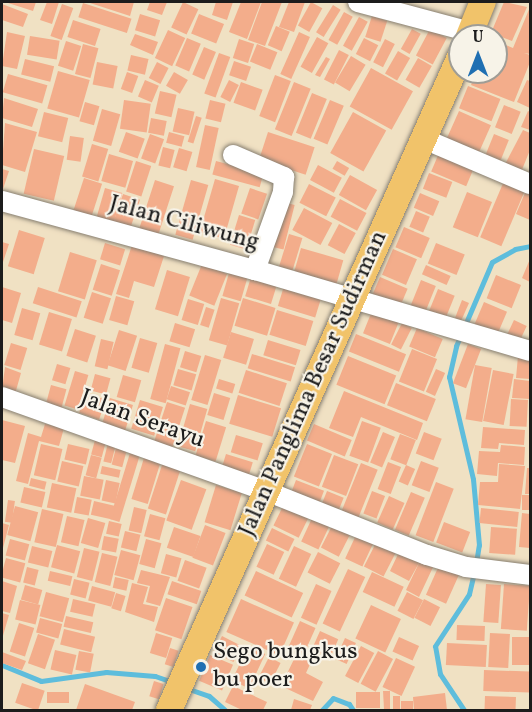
<!DOCTYPE html>
<html>
<head>
<meta charset="utf-8">
<style>
	body { margin:0 }
	#map { position:relative; width:532px; height:712px; overflow:hidden; background:#f0e1c3; font-family:Vollkorn,serif }
	div>[style] { position:absolute }
	[style*='--x'] { left:calc(var(--x)*1px); top:calc(var(--y)*1px); width:calc(var(--w)*1px); rotate:calc(var(--a)*1deg) }
	.stream>* { height:5px; margin:-2.5px; padding:0 2.5px; transform-origin:2.5px; border-radius:2.5px; background:#5ebddc }
	.building>* { inset:0; background:#f3ad8b; transform-origin:0 0 }
	.roads { filter:drop-shadow(0 0 2px #867e70) drop-shadow(0 0 2px #867e70) }
	.minor>* { height:20px; margin:-10px; padding:0 10px; transform-origin:10px; border-radius:10px; background:#fff }
	.major>* { height:26px; margin:-13px; padding:0 13px; transform-origin:13px; border-radius:13px; background:#f1c36a }
	.dots>* { width:16px; height:16px; translate:-50% -50%; box-sizing:border-box; border:3px solid #f7f3e8; border-radius:50% }
	span { translate:-50% -50%; white-space:nowrap; text-align:center; line-height:1.15; -webkit-text-stroke:4.5px #f7f3e8; paint-order:stroke }
	.street-label { font-size:24px; color:#1c1c1c }
	.poi-label { font-size:24px; color:#1c1c1c }
	.left { translate:0 -50%; text-align:left }
	.frame { position:absolute; inset:0; border:3px solid #1c1c1c; pointer-events:none }
	.north { position:absolute; left:448px; top:24px; width:60px; height:60px; box-sizing:border-box; background:#f7f3e8; border:2px solid #9f9d96; border-radius:50%; rotate:0deg; font-size:16px; font-weight:700; line-height:24px; text-align:center; color:#1c1c1c }
	.north::after { content:''; display:block; margin:auto; width:21px; height:27px; background:#1f6fb2; clip-path:polygon(50% 0,100% 100%,50% 72%,0 100%) }
</style>
</head>
<body>
<div id="map">
	<div class="stream">
		<div style="--x:476;--y:563;--w:18;--a:-81"></div>
		<div style="--x:479;--y:545;--w:66;--a:-95.2"></div>
		<div style="--x:473;--y:479;--w:105;--a:-103.2"></div>
		<div style="--x:449;--y:377;--w:32;--a:-77"></div>
		<div style="--x:456;--y:346;--w:91;--a:-66.8"></div>
		<div style="--x:492;--y:262;--w:26;--a:-29"></div>
		<div style="--x:515;--y:249;--w:15;--a:-11"></div>
		<div style="--x:2;--y:665;--w:42;--a:22.3"></div>
		<div style="--x:41;--y:681;--w:66;--a:-7.9"></div>
		<div style="--x:106;--y:672;--w:49;--a:4.7"></div>
		<div style="--x:155;--y:676;--w:21;--a:19"></div>
		<div style="--x:186;--y:688;--w:24;--a:19"></div>
		<div style="--x:209;--y:696;--w:21;--a:41"></div>
		<div style="--x:322;--y:710;--w:16;--a:-47"></div>
		<div style="--x:333;--y:698;--w:17;--a:21"></div>
		<div style="--x:349;--y:704;--w:7;--a:56"></div>
		<div style="--x:464;--y:710;--w:43;--a:-123.7"></div>
		<div style="--x:440;--y:674;--w:28;--a:-100"></div>
		<div style="--x:435;--y:646;--w:62;--a:-56.8"></div>
		<div style="--x:469;--y:594;--w:23;--a:-77"></div>
	</div>
	<div class="building">
		<div style="clip-path:polygon(5px 2px,36px 2px,33px 11px)"></div>
		<div style="clip-path:polygon(47px 2px,59px 2px,52px 24px,40px 20px)"></div>
		<div style="clip-path:polygon(87px 2px,134px 2px,130px 16px)"></div>
		<div style="clip-path:polygon(150px 2px,167px 2px,162px 15px,147px 10px)"></div>
		<div style="left:183px;top:2px;width:17px;height:28px;rotate:25deg"></div>
		<div style="clip-path:polygon(216px 2px,233px 2px,227px 20px,212px 15px)"></div>
		<div style="clip-path:polygon(241px 2px,261px 2px,247px 39px,229px 32px)"></div>
		<div style="clip-path:polygon(262px 2px,282px 2px,265px 46px,248px 40px)"></div>
		<div style="clip-path:polygon(289px 2px,305px 2px,294px 32px,279px 27px)"></div>
		<div style="left:311px;top:2px;width:13px;height:27px;rotate:29deg"></div>
		<div style="clip-path:polygon(504px 2px,527px 7px,512px 41px,491px 33px)"></div>
		<div style="left:83px;top:3px;width:51px;height:15px;rotate:18deg"></div>
		<div style="clip-path:polygon(2px 4px,28px 14px,23px 27px,2px 20px)"></div>
		<div style="left:62px;top:4px;width:12px;height:34px;rotate:20deg"></div>
		<div style="left:333px;top:5px;width:9px;height:32px;rotate:32deg"></div>
		<div style="clip-path:polygon(530px 7px,530px 54px,524px 53px,530px 55px,530px 62px,514px 102px,471px 85px,477px 72px,496px 72px,496px 41px,513px 48px)"></div>
		<div style="left:344px;top:12px;width:10px;height:32px;rotate:29deg"></div>
		<div style="left:140px;top:14px;width:21px;height:17px;rotate:17deg"></div>
		<div style="left:199px;top:14px;width:27px;height:21px;rotate:22deg"></div>
		<div style="left:372px;top:16px;width:16px;height:22px;rotate:18deg"></div>
		<div style="left:359px;top:17px;width:10px;height:33px;rotate:29deg"></div>
		<div style="left:73px;top:20px;width:29px;height:18px;rotate:18deg"></div>
		<div style="left:276px;top:26px;width:15px;height:21px;rotate:23deg"></div>
		<div style="left:412px;top:29px;width:10px;height:23px;rotate:29deg"></div>
		<div style="left:430px;top:29px;width:19px;height:30px;rotate:28deg"></div>
		<div style="left:168px;top:30px;width:19px;height:31px;rotate:25deg"></div>
		<div style="clip-path:polygon(7px 32px,25px 36px,17px 69px,2px 66px)"></div>
		<div style="left:299px;top:32px;width:12px;height:46px;rotate:24deg"></div>
		<div style="clip-path:polygon(135px 34px,158px 42px,153px 55px,130px 45px)"></div>
		<div style="left:30px;top:36px;width:30px;height:19px;rotate:9deg"></div>
		<div style="left:317px;top:37px;width:13px;height:34px;rotate:29deg"></div>
		<div style="left:187px;top:38px;width:15px;height:30px;rotate:23deg"></div>
		<div style="left:364px;top:38px;width:16px;height:18px;rotate:27deg"></div>
		<div style="left:239px;top:39px;width:16px;height:20px;rotate:18deg"></div>
		<div style="left:385px;top:39px;width:11px;height:26px;rotate:27deg"></div>
		<div style="left:66px;top:41px;width:16px;height:26px;rotate:18deg"></div>
		<div style="left:83px;top:44px;width:16px;height:31px;rotate:15deg"></div>
		<div style="left:257px;top:44px;width:22px;height:19px;rotate:22deg"></div>
		<div style="left:204px;top:47px;width:13px;height:30px;rotate:23deg"></div>
		<div style="left:339px;top:50px;width:11px;height:33px;rotate:27deg"></div>
		<div style="left:398px;top:51px;width:14px;height:26px;rotate:30deg"></div>
		<div style="left:219px;top:53px;width:12px;height:43px;rotate:20deg"></div>
		<div style="left:131px;top:55px;width:18px;height:16px;rotate:13deg"></div>
		<div style="left:351px;top:56px;width:17px;height:31px;rotate:31deg"></div>
		<div style="clip-path:polygon(326px 57px,330px 59px,320px 77px,315px 75px)"></div>
		<div style="left:418px;top:58px;width:16px;height:25px;rotate:30deg"></div>
		<div style="left:25px;top:59px;width:30px;height:16px;rotate:14deg"></div>
		<div style="left:234px;top:61px;width:18px;height:15px;rotate:19deg"></div>
		<div style="left:97px;top:62px;width:21px;height:23px;rotate:11deg"></div>
		<div style="left:157px;top:62px;width:13px;height:18px;rotate:27deg"></div>
		<div style="left:371px;top:68px;width:48px;height:44px;rotate:29deg"></div>
		<div style="left:58px;top:71px;width:33px;height:39px;rotate:16deg"></div>
		<div style="left:127px;top:72px;width:12px;height:18px;rotate:20deg"></div>
		<div style="left:174px;top:72px;width:16px;height:16px;rotate:30deg"></div>
		<div style="left:8px;top:74px;width:41px;height:19px;rotate:16deg"></div>
		<div style="left:275px;top:75px;width:17px;height:44px;rotate:21deg"></div>
		<div style="left:145px;top:80px;width:15px;height:18px;rotate:23deg"></div>
		<div style="left:229px;top:80px;width:11px;height:19px;rotate:27deg"></div>
		<div style="clip-path:polygon(527px 80px,530px 81px,530px 108px,517px 102px)"></div>
		<div style="left:241px;top:82px;width:23px;height:22px;rotate:20deg"></div>
		<div style="left:294px;top:82px;width:18px;height:51px;rotate:22deg"></div>
		<div style="left:468px;top:86px;width:35px;height:24px;rotate:22deg"></div>
		<div style="left:160px;top:91px;width:17px;height:23px;rotate:13deg"></div>
		<div style="left:312px;top:93px;width:16px;height:43px;rotate:22deg"></div>
		<div style="clip-path:polygon(4px 98px,38px 109px,32px 127px,2px 118px)"></div>
		<div style="left:124px;top:100px;width:27px;height:29px;rotate:8deg"></div>
		<div style="left:210px;top:100px;width:16px;height:19px;rotate:14deg"></div>
		<div style="left:330px;top:100px;width:15px;height:42px;rotate:23deg"></div>
		<div style="left:85px;top:102px;width:15px;height:20px;rotate:16deg"></div>
		<div style="left:504px;top:105px;width:18px;height:24px;rotate:22deg"></div>
		<div style="left:178px;top:108px;width:17px;height:24px;rotate:13deg"></div>
		<div style="left:102px;top:109px;width:19px;height:33px;rotate:16deg"></div>
		<div style="left:459px;top:111px;width:35px;height:38px;rotate:24deg"></div>
		<div style="clip-path:polygon(528px 111px,530px 112px,530px 130px,521px 127px)"></div>
		<div style="left:44px;top:112px;width:25px;height:25px;rotate:14deg"></div>
		<div style="left:353px;top:112px;width:38px;height:47px;rotate:29deg"></div>
		<div style="left:196px;top:116px;width:6px;height:27px;rotate:18deg"></div>
		<div style="left:151px;top:118px;width:16px;height:15px;rotate:11deg"></div>
		<div style="clip-path:polygon(5px 123px,37px 132px,25px 172px,2px 165px)"></div>
		<div style="left:205px;top:125px;width:14px;height:43px;rotate:12deg"></div>
		<div style="clip-path:polygon(523px 130px,530px 133px,530px 150px,519px 177px,502px 170px)"></div>
		<div style="left:126px;top:132px;width:20px;height:21px;rotate:20deg"></div>
		<div style="left:169px;top:132px;width:16px;height:11px;rotate:15deg"></div>
		<div style="left:268px;top:132px;width:49px;height:29px;rotate:18deg"></div>
		<div style="left:150px;top:134px;width:15px;height:26px;rotate:20deg"></div>
		<div style="left:494px;top:134px;width:16px;height:30px;rotate:22deg"></div>
		<div style="left:70px;top:136px;width:14px;height:24px;rotate:8deg"></div>
		<div style="left:92px;top:144px;width:17px;height:34px;rotate:17deg"></div>
		<div style="left:163px;top:147px;width:12px;height:19px;rotate:14deg"></div>
		<div style="left:179px;top:148px;width:14px;height:20px;rotate:17deg"></div>
		<div style="left:34px;top:149px;width:31px;height:46px;rotate:13deg"></div>
		<div style="left:439px;top:153px;width:38px;height:20px;rotate:23deg"></div>
		<div style="left:109px;top:154px;width:25px;height:28px;rotate:16deg"></div>
		<div style="left:136px;top:161px;width:16px;height:32px;rotate:18deg"></div>
		<div style="left:216px;top:161px;width:49px;height:14px;rotate:15deg"></div>
		<div style="left:337px;top:161px;width:14px;height:9px;rotate:30deg"></div>
		<div style="left:318px;top:165px;width:27px;height:17px;rotate:28deg"></div>
		<div style="clip-path:polygon(2px 169px,9px 171px,2px 192px)"></div>
		<div style="left:429px;top:173px;width:25px;height:17px;rotate:21deg"></div>
		<div style="left:350px;top:175px;width:31px;height:23px;rotate:29deg"></div>
		<div style="left:84px;top:178px;width:19px;height:34px;rotate:18deg"></div>
		<div style="left:215px;top:179px;width:25px;height:55px;rotate:16deg"></div>
		<div style="left:155px;top:180px;width:20px;height:52px;rotate:18deg"></div>
		<div style="left:191px;top:180px;width:18px;height:57px;rotate:16deg"></div>
		<div style="left:504px;top:181px;width:23px;height:61px;rotate:23deg"></div>
		<div style="left:309px;top:184px;width:30px;height:21px;rotate:27deg"></div>
		<div style="left:105px;top:188px;width:18px;height:30px;rotate:16deg"></div>
		<div style="left:250px;top:188px;width:18px;height:27px;rotate:19deg"></div>
		<div style="clip-path:polygon(527px 188px,530px 190px,530px 220px,516px 214px)"></div>
		<div style="left:467px;top:192px;width:27px;height:38px;rotate:22deg"></div>
		<div style="left:420px;top:193px;width:21px;height:16px;rotate:23deg"></div>
		<div style="left:123px;top:194px;width:18px;height:34px;rotate:19deg"></div>
		<div style="left:340px;top:199px;width:30px;height:20px;rotate:28deg"></div>
		<div style="left:283px;top:202px;width:12px;height:46px;rotate:14deg"></div>
		<div style="left:304px;top:208px;width:32px;height:25px;rotate:28deg"></div>
		<div style="left:416px;top:211px;width:15px;height:17px;rotate:23deg"></div>
		<div style="left:239px;top:215px;width:17px;height:31px;rotate:17deg"></div>
		<div style="left:339px;top:224px;width:19px;height:24px;rotate:28deg"></div>
		<div style="left:404px;top:227px;width:28px;height:22px;rotate:23deg"></div>
		<div style="left:19px;top:230px;width:27px;height:38px;rotate:17deg"></div>
		<div style="left:289px;top:234px;width:14px;height:34px;rotate:17deg"></div>
		<div style="clip-path:polygon(2px 242px,9px 244px,2px 265px)"></div>
		<div style="left:105px;top:243px;width:21px;height:17px;rotate:17deg"></div>
		<div style="left:436px;top:243px;width:31px;height:22px;rotate:22deg"></div>
		<div style="clip-path:polygon(132px 245px,164px 256px,154px 287px,134px 281px,129px 298px,116px 294px)"></div>
		<div style="left:301px;top:248px;width:44px;height:25px;rotate:16deg"></div>
		<div style="left:393px;top:249px;width:26px;height:28px;rotate:23deg"></div>
		<div style="left:70px;top:252px;width:28px;height:41px;rotate:17deg"></div>
		<div style="clip-path:polygon(530px 259px,530px 282px,522px 278px)"></div>
		<div style="left:101px;top:264px;width:20px;height:27px;rotate:18deg"></div>
		<div style="left:202px;top:264px;width:27px;height:34px;rotate:22deg"></div>
		<div style="left:426px;top:265px;width:27px;height:10px;rotate:24deg"></div>
		<div style="left:167px;top:270px;width:24px;height:41px;rotate:17deg"></div>
		<div style="left:229px;top:273px;width:19px;height:24px;rotate:16deg"></div>
		<div style="left:496px;top:275px;width:27px;height:25px;rotate:22deg"></div>
		<div style="left:251px;top:277px;width:27px;height:20px;rotate:17deg"></div>
		<div style="left:380px;top:277px;width:30px;height:21px;rotate:23deg"></div>
		<div style="left:421px;top:280px;width:16px;height:30px;rotate:22deg"></div>
		<div style="left:284px;top:286px;width:39px;height:21px;rotate:17deg"></div>
		<div style="clip-path:polygon(2px 287px,21px 293px,12px 323px,2px 320px)"></div>
		<div style="left:38px;top:287px;width:46px;height:17px;rotate:18deg"></div>
		<div style="left:438px;top:289px;width:18px;height:27px;rotate:22deg"></div>
		<div style="left:92px;top:292px;width:20px;height:27px;rotate:18deg"></div>
		<div style="left:116px;top:296px;width:19px;height:25px;rotate:16deg"></div>
		<div style="left:221px;top:298px;width:19px;height:44px;rotate:16deg"></div>
		<div style="left:243px;top:298px;width:34px;height:29px;rotate:17deg"></div>
		<div style="left:188px;top:299px;width:17px;height:22px;rotate:17deg"></div>
		<div style="clip-path:polygon(462px 300px,469px 303px,461px 321px,455px 318px)"></div>
		<div style="left:484px;top:302px;width:25px;height:27px;rotate:23deg"></div>
		<div style="left:206px;top:307px;width:9px;height:19px;rotate:18deg"></div>
		<div style="left:22px;top:308px;width:19px;height:28px;rotate:16deg"></div>
		<div style="left:277px;top:310px;width:38px;height:26px;rotate:17deg"></div>
		<div style="left:372px;top:311px;width:29px;height:24px;rotate:22deg"></div>
		<div style="left:49px;top:312px;width:24px;height:34px;rotate:17deg"></div>
		<div style="left:514px;top:320px;width:14px;height:18px;rotate:25deg"></div>
		<div style="left:175px;top:323px;width:21px;height:19px;rotate:17deg"></div>
		<div style="left:402px;top:323px;width:11px;height:24px;rotate:27deg"></div>
		<div style="left:417px;top:328px;width:28px;height:20px;rotate:23deg"></div>
		<div style="left:75px;top:329px;width:22px;height:28px;rotate:18deg"></div>
		<div style="left:119px;top:330px;width:19px;height:37px;rotate:18deg"></div>
		<div style="left:231px;top:332px;width:24px;height:27px;rotate:17deg"></div>
		<div style="left:356px;top:334px;width:54px;height:19px;rotate:22deg"></div>
		<div style="left:140px;top:338px;width:18px;height:31px;rotate:16deg"></div>
		<div style="left:101px;top:339px;width:13px;height:28px;rotate:13deg"></div>
		<div style="left:268px;top:340px;width:34px;height:16px;rotate:17deg"></div>
		<div style="left:11px;top:343px;width:17px;height:23px;rotate:17deg"></div>
		<div style="left:165px;top:344px;width:16px;height:57px;rotate:15deg"></div>
		<div style="left:468px;top:344px;width:14px;height:42px;rotate:21deg"></div>
		<div style="left:412px;top:349px;width:27px;height:35px;rotate:22deg"></div>
		<div style="left:185px;top:351px;width:17px;height:17px;rotate:17deg"></div>
		<div style="left:252px;top:354px;width:45px;height:15px;rotate:17deg"></div>
		<div style="left:205px;top:355px;width:17px;height:47px;rotate:17deg"></div>
		<div style="left:348px;top:356px;width:52px;height:31px;rotate:22deg"></div>
		<div style="clip-path:polygon(518px 356px,530px 357px,530px 379px,516px 378px)"></div>
		<div style="left:57px;top:364px;width:14px;height:17px;rotate:17deg"></div>
		<div style="left:475px;top:365px;width:17px;height:55px;rotate:10deg"></div>
		<div style="clip-path:polygon(5px 367px,21px 373px,15px 394px,2px 390px)"></div>
		<div style="left:178px;top:369px;width:19px;height:17px;rotate:16deg"></div>
		<div style="left:436px;top:369px;width:10px;height:25px;rotate:24deg"></div>
		<div style="left:246px;top:370px;width:43px;height:24px;rotate:18deg"></div>
		<div style="left:493px;top:370px;width:21px;height:52px;rotate:11deg"></div>
		<div style="left:75px;top:371px;width:14px;height:36px;rotate:17deg"></div>
		<div style="left:95px;top:374px;width:16px;height:17px;rotate:15deg"></div>
		<div style="left:123px;top:375px;width:19px;height:23px;rotate:16deg"></div>
		<div style="left:219px;top:379px;width:17px;height:10px;rotate:17deg"></div>
		<div style="clip-path:polygon(514px 379px,530px 381px,530px 399px,512px 398px)"></div>
		<div style="left:396px;top:383px;width:43px;height:24px;rotate:22deg"></div>
		<div style="left:51px;top:385px;width:16px;height:21px;rotate:15deg"></div>
		<div style="left:171px;top:386px;width:20px;height:14px;rotate:18deg"></div>
		<div style="clip-path:polygon(344px 391px,423px 423px,417px 440px,361px 417px,353px 437px,329px 428px)"></div>
		<div style="left:86px;top:393px;width:21px;height:21px;rotate:19deg"></div>
		<div style="left:214px;top:393px;width:17px;height:23px;rotate:17deg"></div>
		<div style="left:238px;top:395px;width:45px;height:30px;rotate:17deg"></div>
		<div style="left:110px;top:398px;width:24px;height:29px;rotate:17deg"></div>
		<div style="left:511px;top:399px;width:17px;height:27px;rotate:3deg"></div>
		<div style="left:140px;top:400px;width:24px;height:30px;rotate:17deg"></div>
		<div style="left:167px;top:402px;width:19px;height:42px;rotate:18deg"></div>
		<div style="left:190px;top:404px;width:18px;height:44px;rotate:16deg"></div>
		<div style="clip-path:polygon(2px 420px,25px 426px,15px 463px,2px 460px)"></div>
		<div style="left:206px;top:421px;width:21px;height:36px;rotate:17deg"></div>
		<div style="left:362px;top:421px;width:20px;height:37px;rotate:20deg"></div>
		<div style="clip-path:polygon(45px 424px,64px 428px,59px 446px,39px 441px,28px 484px,16px 481px,28px 433px,41px 437px)"></div>
		<div style="left:314px;top:424px;width:41px;height:18px;rotate:23deg"></div>
		<div style="clip-path:polygon(483px 427px,525px 430px,524px 445px,499px 443px,498px 449px,481px 448px)"></div>
		<div style="left:383px;top:432px;width:13px;height:33px;rotate:23deg"></div>
		<div style="left:424px;top:432px;width:19px;height:23px;rotate:21deg"></div>
		<div style="left:400px;top:434px;width:17px;height:27px;rotate:21deg"></div>
		<div style="left:236px;top:435px;width:28px;height:18px;rotate:17deg"></div>
		<div style="left:95px;top:440px;width:11px;height:15px;rotate:15deg"></div>
		<div style="left:108px;top:443px;width:8px;height:19px;rotate:14deg"></div>
		<div style="left:41px;top:444px;width:22px;height:32px;rotate:13deg"></div>
		<div style="left:68px;top:444px;width:22px;height:16px;rotate:13deg"></div>
		<div style="left:307px;top:444px;width:27px;height:35px;rotate:22deg"></div>
		<div style="clip-path:polygon(501px 445px,525px 447px,524px 465px,498px 463px,497px 476px,477px 474px,479px 451px,500px 452px)"></div>
		<div style="left:116px;top:448px;width:11px;height:17px;rotate:15deg"></div>
		<div style="left:130px;top:453px;width:10px;height:69px;rotate:17deg"></div>
		<div style="left:226px;top:454px;width:28px;height:16px;rotate:17deg"></div>
		<div style="left:91px;top:455px;width:11px;height:21px;rotate:15deg"></div>
		<div style="left:334px;top:455px;width:26px;height:34px;rotate:21deg"></div>
		<div style="left:144px;top:458px;width:17px;height:43px;rotate:17deg"></div>
		<div style="left:62px;top:461px;width:22px;height:21px;rotate:13deg"></div>
		<div style="left:421px;top:461px;width:19px;height:26px;rotate:21deg"></div>
		<div style="left:163px;top:462px;width:19px;height:49px;rotate:18deg"></div>
		<div style="left:388px;top:462px;width:14px;height:29px;rotate:21deg"></div>
		<div style="left:361px;top:463px;width:18px;height:53px;rotate:22deg"></div>
		<div style="clip-path:polygon(499px 464px,525px 466px,520px 509px,478px 505px,480px 482px,498px 482px)"></div>
		<div style="left:406px;top:465px;width:10px;height:18px;rotate:24deg"></div>
		<div style="left:102px;top:466px;width:19px;height:8px;rotate:12deg"></div>
		<div style="clip-path:polygon(527px 468px,530px 468px,530px 494px,525px 494px)"></div>
		<div style="left:84px;top:476px;width:20px;height:20px;rotate:11deg"></div>
		<div style="left:31px;top:478px;width:16px;height:8px;rotate:14deg"></div>
		<div style="left:106px;top:480px;width:14px;height:21px;rotate:12deg"></div>
		<div style="left:181px;top:480px;width:27px;height:43px;rotate:20deg"></div>
		<div style="left:296px;top:480px;width:30px;height:15px;rotate:21deg"></div>
		<div style="left:436px;top:482px;width:19px;height:57px;rotate:21deg"></div>
		<div style="left:52px;top:483px;width:25px;height:25px;rotate:12deg"></div>
		<div style="left:216px;top:485px;width:27px;height:39px;rotate:17deg"></div>
		<div style="left:24px;top:487px;width:22px;height:16px;rotate:13deg"></div>
		<div style="left:327px;top:491px;width:18px;height:17px;rotate:22deg"></div>
		<div style="left:372px;top:491px;width:14px;height:24px;rotate:21deg"></div>
		<div style="left:411px;top:492px;width:15px;height:41px;rotate:23deg"></div>
		<div style="left:522px;top:495px;width:8px;height:15px"></div>
		<div style="left:389px;top:496px;width:17px;height:29px;rotate:24deg"></div>
		<div style="left:77px;top:497px;width:15px;height:16px;rotate:11deg"></div>
		<div style="left:8px;top:500px;width:7px;height:22px;rotate:8deg"></div>
		<div style="left:94px;top:501px;width:22px;height:14px;rotate:13deg"></div>
		<div style="left:284px;top:504px;width:28px;height:24px;rotate:26deg"></div>
		<div style="left:15px;top:506px;width:24px;height:30px;rotate:15deg"></div>
		<div style="left:134px;top:507px;width:13px;height:24px;rotate:13deg"></div>
		<div style="left:481px;top:508px;width:38px;height:15px;rotate:6deg"></div>
		<div style="left:42px;top:509px;width:22px;height:34px;rotate:13deg"></div>
		<div style="clip-path:polygon(522px 513px,530px 514px,530px 548px,519px 547px)"></div>
		<div style="left:150px;top:514px;width:16px;height:23px;rotate:15deg"></div>
		<div style="left:67px;top:516px;width:18px;height:27px;rotate:13deg"></div>
		<div style="left:313px;top:516px;width:19px;height:28px;rotate:25deg"></div>
		<div style="left:88px;top:518px;width:18px;height:26px;rotate:16deg"></div>
		<div style="left:335px;top:520px;width:20px;height:31px;rotate:27deg"></div>
		<div style="left:109px;top:521px;width:13px;height:13px;rotate:13deg"></div>
		<div style="left:444px;top:522px;width:28px;height:22px;rotate:21deg"></div>
		<div style="clip-path:polygon(2px 523px,9px 525px,3px 548px,2px 547px)"></div>
		<div style="left:205px;top:525px;width:22px;height:35px;rotate:21deg"></div>
		<div style="left:174px;top:527px;width:28px;height:22px;rotate:19deg"></div>
		<div style="left:491px;top:527px;width:26px;height:26px;rotate:4deg"></div>
		<div style="left:272px;top:528px;width:25px;height:14px;rotate:26deg"></div>
		<div style="left:125px;top:531px;width:16px;height:17px;rotate:14deg"></div>
		<div style="left:357px;top:533px;width:19px;height:28px;rotate:25deg"></div>
		<div style="left:104px;top:536px;width:15px;height:14px;rotate:11deg"></div>
		<div style="left:10px;top:539px;width:20px;height:17px;rotate:15deg"></div>
		<div style="left:146px;top:539px;width:16px;height:26px;rotate:15deg"></div>
		<div style="left:378px;top:539px;width:22px;height:31px;rotate:27deg"></div>
		<div style="left:267px;top:544px;width:19px;height:25px;rotate:25deg"></div>
		<div style="left:57px;top:545px;width:24px;height:23px;rotate:15deg"></div>
		<div style="left:32px;top:546px;width:21px;height:17px;rotate:14deg"></div>
		<div style="left:294px;top:546px;width:19px;height:36px;rotate:25deg"></div>
		<div style="left:84px;top:548px;width:16px;height:30px;rotate:14deg"></div>
		<div style="clip-path:polygon(401px 548px,434px 565px,419px 597px,406px 590px,420px 561px,409px 581px,390px 571px)"></div>
		<div style="left:121px;top:550px;width:20px;height:26px;rotate:15deg"></div>
		<div style="left:318px;top:552px;width:25px;height:23px;rotate:27deg"></div>
		<div style="left:102px;top:553px;width:16px;height:30px;rotate:14deg"></div>
		<div style="left:166px;top:554px;width:16px;height:20px;rotate:15deg"></div>
		<div style="left:6px;top:558px;width:20px;height:20px;rotate:15deg"></div>
		<div style="left:185px;top:560px;width:23px;height:22px;rotate:20deg"></div>
		<div style="left:441px;top:561px;width:22px;height:37px;rotate:24deg"></div>
		<div style="left:27px;top:567px;width:12px;height:16px;rotate:14deg"></div>
		<div style="left:348px;top:569px;width:19px;height:60px;rotate:25deg"></div>
		<div style="clip-path:polygon(141px 570px,170px 577px,160px 606px,146px 602px,150px 586px,137px 583px)"></div>
		<div style="left:50px;top:571px;width:23px;height:10px;rotate:13deg"></div>
		<div style="left:256px;top:571px;width:52px;height:27px;rotate:25deg"></div>
		<div style="left:372px;top:572px;width:35px;height:22px;rotate:25deg"></div>
		<div style="left:115px;top:577px;width:14px;height:11px;rotate:12deg"></div>
		<div style="left:74px;top:579px;width:16px;height:16px;rotate:14deg"></div>
		<div style="clip-path:polygon(2px 581px,17px 586px,10px 613px,2px 611px)"></div>
		<div style="left:172px;top:581px;width:31px;height:14px;rotate:19deg"></div>
		<div style="clip-path:polygon(132px 583px,148px 587px,143px 604px,158px 607px,154px 622px,125px 612px)"></div>
		<div style="left:316px;top:584px;width:17px;height:37px;rotate:24deg"></div>
		<div style="left:486px;top:584px;width:15px;height:38px;rotate:4deg"></div>
		<div style="left:504px;top:584px;width:26px;height:45px;rotate:4deg"></div>
		<div style="left:25px;top:585px;width:18px;height:15px;rotate:16deg"></div>
		<div style="left:92px;top:586px;width:24px;height:15px;rotate:15deg"></div>
		<div style="left:46px;top:592px;width:24px;height:25px;rotate:15deg"></div>
		<div style="left:407px;top:592px;width:18px;height:21px;rotate:27deg"></div>
		<div style="left:116px;top:593px;width:10px;height:16px;rotate:17deg"></div>
		<div style="left:166px;top:598px;width:28px;height:34px;rotate:19deg"></div>
		<div style="left:73px;top:599px;width:23px;height:13px;rotate:13deg"></div>
		<div style="left:241px;top:599px;width:58px;height:36px;rotate:24deg"></div>
		<div style="left:424px;top:599px;width:18px;height:21px;rotate:27deg"></div>
		<div style="left:20px;top:600px;width:21px;height:20px;rotate:14deg"></div>
		<div style="left:371px;top:605px;width:33px;height:37px;rotate:25deg"></div>
		<div style="clip-path:polygon(2px 613px,9px 615px,2px 639px)"></div>
		<div style="left:66px;top:616px;width:28px;height:11px;rotate:13deg"></div>
		<div style="left:40px;top:618px;width:23px;height:15px;rotate:15deg"></div>
		<div style="left:300px;top:621px;width:17px;height:28px;rotate:24deg"></div>
		<div style="left:19px;top:623px;width:16px;height:30px;rotate:18deg"></div>
		<div style="left:457px;top:625px;width:28px;height:15px;rotate:2deg"></div>
		<div style="left:64px;top:629px;width:32px;height:16px;rotate:14deg"></div>
		<div style="left:320px;top:631px;width:20px;height:20px;rotate:24deg"></div>
		<div style="left:156px;top:633px;width:17px;height:21px;rotate:17deg"></div>
		<div style="left:490px;top:633px;width:20px;height:34px;rotate:3deg"></div>
		<div style="left:38px;top:634px;width:18px;height:31px;rotate:19deg"></div>
		<div style="left:222px;top:636px;width:22px;height:18px;rotate:27deg"></div>
		<div style="left:399px;top:637px;width:22px;height:16px;rotate:24deg"></div>
		<div style="left:512px;top:637px;width:18px;height:28px"></div>
		<div style="left:345px;top:638px;width:12px;height:23px;rotate:24deg"></div>
		<div style="left:447px;top:643px;width:40px;height:22px;rotate:3deg"></div>
		<div style="left:248px;top:646px;width:19px;height:38px;rotate:25deg"></div>
		<div style="left:361px;top:646px;width:15px;height:34px;rotate:28deg"></div>
		<div style="left:170px;top:648px;width:9px;height:17px;rotate:18deg"></div>
		<div style="left:55px;top:650px;width:22px;height:20px;rotate:13deg"></div>
		<div style="left:79px;top:651px;width:15px;height:19px;rotate:11deg"></div>
		<div style="left:378px;top:651px;width:17px;height:37px;rotate:28deg"></div>
		<div style="clip-path:polygon(2px 652px,26px 661px,22px 670px,2px 663px)"></div>
		<div style="clip-path:polygon(297px 653px,312px 660px,306px 673px,323px 682px,313px 701px,281px 686px)"></div>
		<div style="left:210px;top:655px;width:25px;height:28px;rotate:23deg"></div>
		<div style="left:269px;top:657px;width:13px;height:23px;rotate:27deg"></div>
		<div style="left:396px;top:658px;width:21px;height:32px;rotate:25deg"></div>
		<div style="left:484px;top:670px;width:46px;height:21px;rotate:2deg"></div>
		<div style="left:154px;top:681px;width:10px;height:16px;rotate:17deg"></div>
		<div style="left:22px;top:683px;width:24px;height:21px;rotate:19deg"></div>
		<div style="clip-path:polygon(85px 684px,135px 702px,132px 710px,76px 710px)"></div>
		<div style="clip-path:polygon(233px 686px,267px 702px,263px 710px,242px 710px,225px 702px)"></div>
		<div style="clip-path:polygon(383px 691px,390px 691px,390px 709px,384px 709px)"></div>
		<div style="left:47px;top:692px;width:22px;height:11px"></div>
		<div style="left:356px;top:692px;width:24px;height:16px"></div>
		<div style="clip-path:polygon(445px 693px,447px 710px,414px 710px,413px 697px)"></div>
		<div style="left:393px;top:696px;width:7px;height:14px"></div>
		<div style="left:485px;top:696px;width:31px;height:14px;rotate:2deg"></div>
		<div style="clip-path:polygon(294px 699px,312px 705px,310px 710px,291px 710px)"></div>
		<div style="left:401px;top:701px;width:12px;height:9px"></div>
	</div>
	<div class="roads">
		<div class="minor">
			<div style="--x:358;--y:2;--w:117;--a:14.9"></div>
			<div style="--x:424;--y:139;--w:115;--a:23"></div>
			<div style="--x:233;--y:155;--w:56;--a:23.3"></div>
			<div style="--x:284;--y:177;--w:15;--a:94"></div>
			<div style="--x:283;--y:192;--w:83;--a:109.7"></div>
			<div style="--x:2;--y:201;--w:262;--a:15.3"></div>
			<div style="--x:255;--y:270;--w:287;--a:16.4"></div>
			<div style="--x:2;--y:397;--w:280;--a:19.6"></div>
			<div style="--x:266;--y:491;--w:173;--a:21.7"></div>
			<div style="--x:427;--y:555;--w:41;--a:17.1"></div>
			<div style="--x:466;--y:567;--w:64;--a:7.1"></div>
		</div>
		<div class="major">
			<div style="--x:469;--y:36;--w:37;--a:-68"></div>
			<div style="--x:169;--y:710;--w:715;--a:-65.98"></div>
		</div>
	</div>
	<div class="dots">
		<div style="left:201px;top:667px;background:#1f6fb2"></div>
	</div>
	<div class="street-label">
		<span style="left:184px;top:224px;rotate:15deg">Jalan Ciliwung</span>
		<span style="left:314px;top:384px;rotate:-66deg">Jalan Panglima Besar Sudirman</span>
		<span style="left:142px;top:420px;rotate:20deg">Jalan Serayu</span>
	</div>
	<div class="poi-label">
		<span class="left" style="left:213px;top:667px">Sego bungkus<br>bu poer</span>
	</div>
	<div class="frame"></div>
	<div class="north">U</div>
</div>
</body>
</html>
